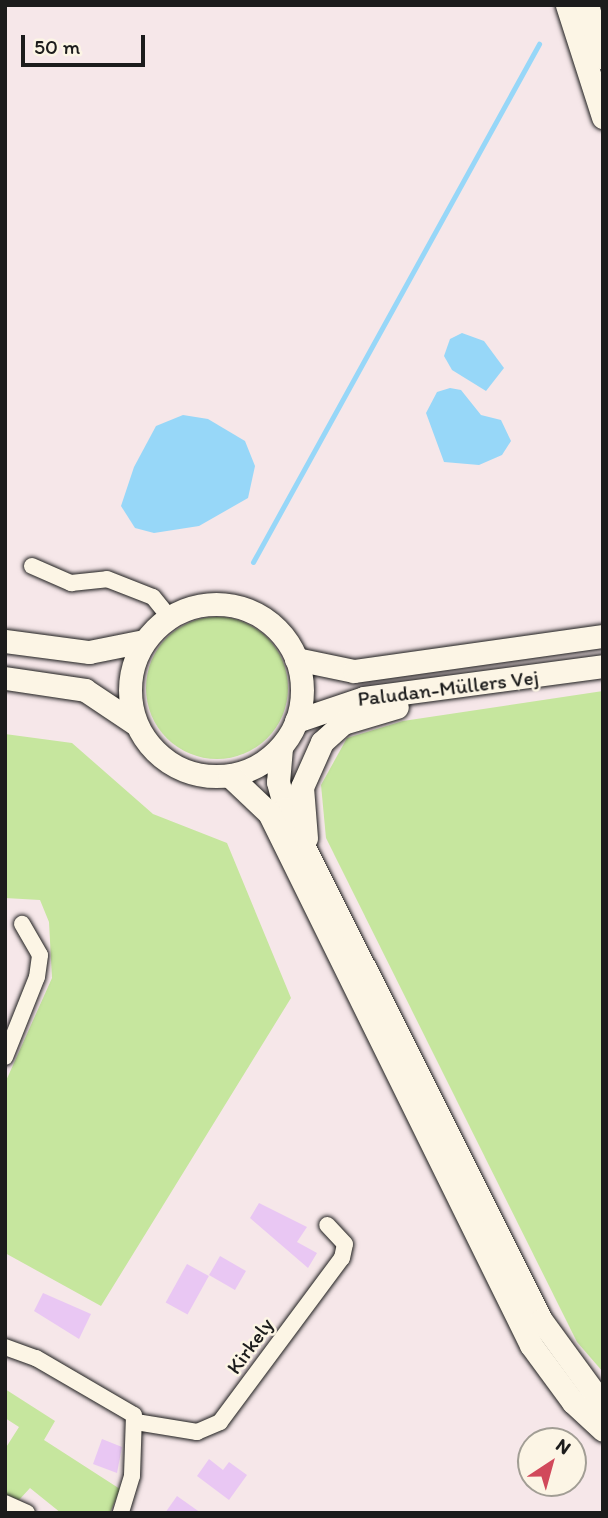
<!DOCTYPE html>
<html>
<head>
<meta charset="utf-8">
<style>
	body { margin:0 }
	#map { position:relative; width:608px; height:1518px; overflow:hidden; background:#f6e7e9; font-family:Itim,sans-serif }
	div>[style] { position:absolute }
	[style*='--x'] { left:calc(var(--x)*1px); top:calc(var(--y)*1px); width:calc(var(--w)*1px); rotate:calc(var(--a)*1deg) }
	.green>* { inset:0; background:#c6e69e }
	.round { border-radius:50% }
	.water>* { inset:0; background:#97d7f8 }
	.stream>* { height:5px; margin:-2.5px; padding:0 2.5px; transform-origin:2.5px; border-radius:2.5px; background:#97d7f8 }
	.building>* { inset:0; background:#e9c7f3; transform-origin:0 0 }
	.roads { filter:drop-shadow(0 0 2px #1c1c1c) drop-shadow(0 0 2px #1c1c1c) }
	.street>* { height:16px; margin:-8px; padding:0 8px; transform-origin:8px; border-radius:8px; background:#fcf5e5 }
	.secondary>* { height:23px; margin:-11.5px; padding:0 11.5px; transform-origin:11.5px; border-radius:11.5px; background:#fcf5e5 }
	.secondary>.ring { margin:-11.5px; padding:0; box-sizing:content-box; background:none; border:23px solid #fcf5e5; border-radius:50% }
	span { translate:-50% -50%; white-space:nowrap; text-align:center; line-height:1.15; -webkit-text-stroke:5px #fcf5e5; paint-order:stroke }
	.street-label { font-size:21px; color:#1c1c1c }
	.frame { position:absolute; inset:0; border:7px solid #1c1c1c; pointer-events:none }
	.north { position:absolute; left:517px; top:1427px; width:70px; height:70px; box-sizing:border-box; background:#fcf5e5; border:2px solid #a29e95; border-radius:50%; rotate:36deg; font-size:19px; font-weight:700; line-height:28px; text-align:center; color:#1c1c1c }
	.north::after { content:''; display:block; margin:auto; width:24px; height:32px; background:#d1495b; clip-path:polygon(50% 0,100% 100%,50% 72%,0 100%) }
	.scale { position:absolute; left:21px; top:35px; width:124px; height:32px; box-sizing:border-box; border:4px solid #1c1c1c; border-top:0; padding-left:9px; font-size:21px; line-height:24px; white-space:nowrap; color:#1c1c1c; -webkit-text-stroke:5px #fcf5e5; paint-order:stroke }
</style>
</head>
<body>
<div id="map">
	<div class="green">
		<div class="round" style="left:146px;top:617px;width:142px;height:142px"></div>
		<div style="clip-path:polygon(603px 691px,603px 1372px,577px 1342px,326px 838px,321px 785px,347px 738px,403px 721px)"></div>
		<div style="clip-path:polygon(5px 734px,72px 743px,153px 814px,227px 843px,291px 998px,101px 1306px,5px 1253px,5px 1083px,52px 978px,49px 922px,40px 900px,5px 898px)"></div>
		<div style="clip-path:polygon(5px 1389px,55px 1421px,44px 1440px,120px 1489px,110px 1513px,61px 1513px,30px 1488px,19px 1500px,5px 1494px,5px 1449px,19px 1427px,5px 1418px)"></div>
	</div>
	<div class="water">
		<div style="clip-path:polygon(462px 333px,484px 341px,504px 368px,486px 391px,452px 370px,444px 356px,450px 339px)"></div>
		<div style="clip-path:polygon(450px 388px,461px 390px,481px 415px,501px 420px,511px 441px,502px 455px,479px 465px,444px 462px,426px 413px,437px 392px)"></div>
		<div style="clip-path:polygon(183px 415px,208px 419px,245px 441px,255px 466px,248px 498px,199px 526px,154px 533px,135px 528px,121px 506px,134px 467px,156px 426px)"></div>
	</div>
	<div class="stream">
		<div style="--x:253;--y:562;--w:592;--a:-61.1"></div>
	</div>
	<div class="building">
		<div style="clip-path:polygon(259px 1203px,307px 1227px,297px 1242px,317px 1253px,308px 1268px,250px 1218px)"></div>
		<div style="left:220px;top:1256px;width:30px;height:22px;rotate:30deg"></div>
		<div style="left:187px;top:1264px;width:25px;height:44px;rotate:29deg"></div>
		<div style="clip-path:polygon(43px 1293px,91px 1314px,79px 1339px,34px 1311px)"></div>
		<div style="clip-path:polygon(102px 1439px,122px 1447px,117px 1473px,93px 1464px)"></div>
		<div style="clip-path:polygon(209px 1459px,223px 1470px,229px 1462px,247px 1475px,229px 1500px,197px 1476px)"></div>
		<div style="clip-path:polygon(177px 1496px,201px 1513px,165px 1513px)"></div>
	</div>
	<div class="roads">
		<div class="street">
			<div style="--x:32;--y:566;--w:43;--a:23.6"></div>
			<div style="--x:71;--y:583;--w:36;--a:-6"></div>
			<div style="--x:107;--y:579;--w:49;--a:21.4"></div>
			<div style="--x:153;--y:597;--w:26;--a:51"></div>
			<div style="--x:5;--y:1057;--w:86;--a:-68.2"></div>
			<div style="--x:37;--y:977;--w:22;--a:-82"></div>
			<div style="--x:40;--y:955;--w:36;--a:-120"></div>
			<div style="--x:5;--y:1347;--w:33;--a:20"></div>
			<div style="--x:36;--y:1358;--w:113;--a:30.2"></div>
			<div style="--x:134;--y:1415;--w:61;--a:91.9"></div>
			<div style="--x:132;--y:1476;--w:39;--a:107"></div>
			<div style="--x:136;--y:1422;--w:62;--a:9.3"></div>
			<div style="--x:197;--y:1432;--w:25;--a:-23"></div>
			<div style="--x:220;--y:1422;--w:204;--a:-53.4"></div>
			<div style="--x:342;--y:1258;--w:14;--a:-78"></div>
			<div style="--x:345;--y:1244;--w:26;--a:-133"></div>
			<div style="--x:5;--y:1503;--w:24;--a:24"></div>
		</div>
		<div class="secondary">
			<div style="--x:567;--y:5;--w:118;--a:72.2"></div>
			<div style="--x:587;--y:5;--w:55;--a:73.2"></div>
			<div class="ring" style="left:130px;top:604px;width:149px;height:149px"></div>
			<div style="--x:5;--y:641;--w:85;--a:7.5"></div>
			<div style="--x:89;--y:652;--w:56;--a:-11.3"></div>
			<div style="--x:296;--y:659;--w:59;--a:11.7"></div>
			<div style="--x:354;--y:671;--w:251;--a:-8"></div>
			<div style="--x:5;--y:678;--w:81;--a:8.5"></div>
			<div style="--x:85;--y:690;--w:61;--a:33.7"></div>
			<div style="--x:296;--y:721;--w:72;--a:-18.7"></div>
			<div style="--x:364;--y:698;--w:241;--a:-7.6"></div>
			<div style="--x:281;--y:748;--w:34;--a:95"></div>
			<div style="--x:278;--y:782;--w:28;--a:75"></div>
			<div style="--x:285;--y:809;--w:572;--a:63.39"></div>
			<div style="--x:541;--y:1320;--w:105;--a:53.9"></div>
			<div style="--x:230;--y:776;--w:54;--a:43.5"></div>
			<div style="--x:269;--y:813;--w:593;--a:63.78"></div>
			<div style="--x:531;--y:1345;--w:71;--a:53.6"></div>
			<div style="--x:573;--y:1402;--w:41;--a:43"></div>
			<div style="--x:306;--y:838;--w:51;--a:-94.5"></div>
			<div style="--x:302;--y:787;--w:49;--a:-66"></div>
			<div style="--x:322;--y:742;--w:28;--a:-42"></div>
			<div style="--x:343;--y:723;--w:56;--a:-16.5"></div>
		</div>
	</div>
	<div class="street-label">
		<span style="left:448px;top:688px;rotate:-7deg">Paludan-Müllers Vej</span>
		<span style="left:250px;top:1346px;rotate:-54deg">Kirkely</span>
	</div>
	<div class="frame"></div>
	<div class="north">N</div>
	<div class="scale">50 m</div>
</div>
</body>
</html>
